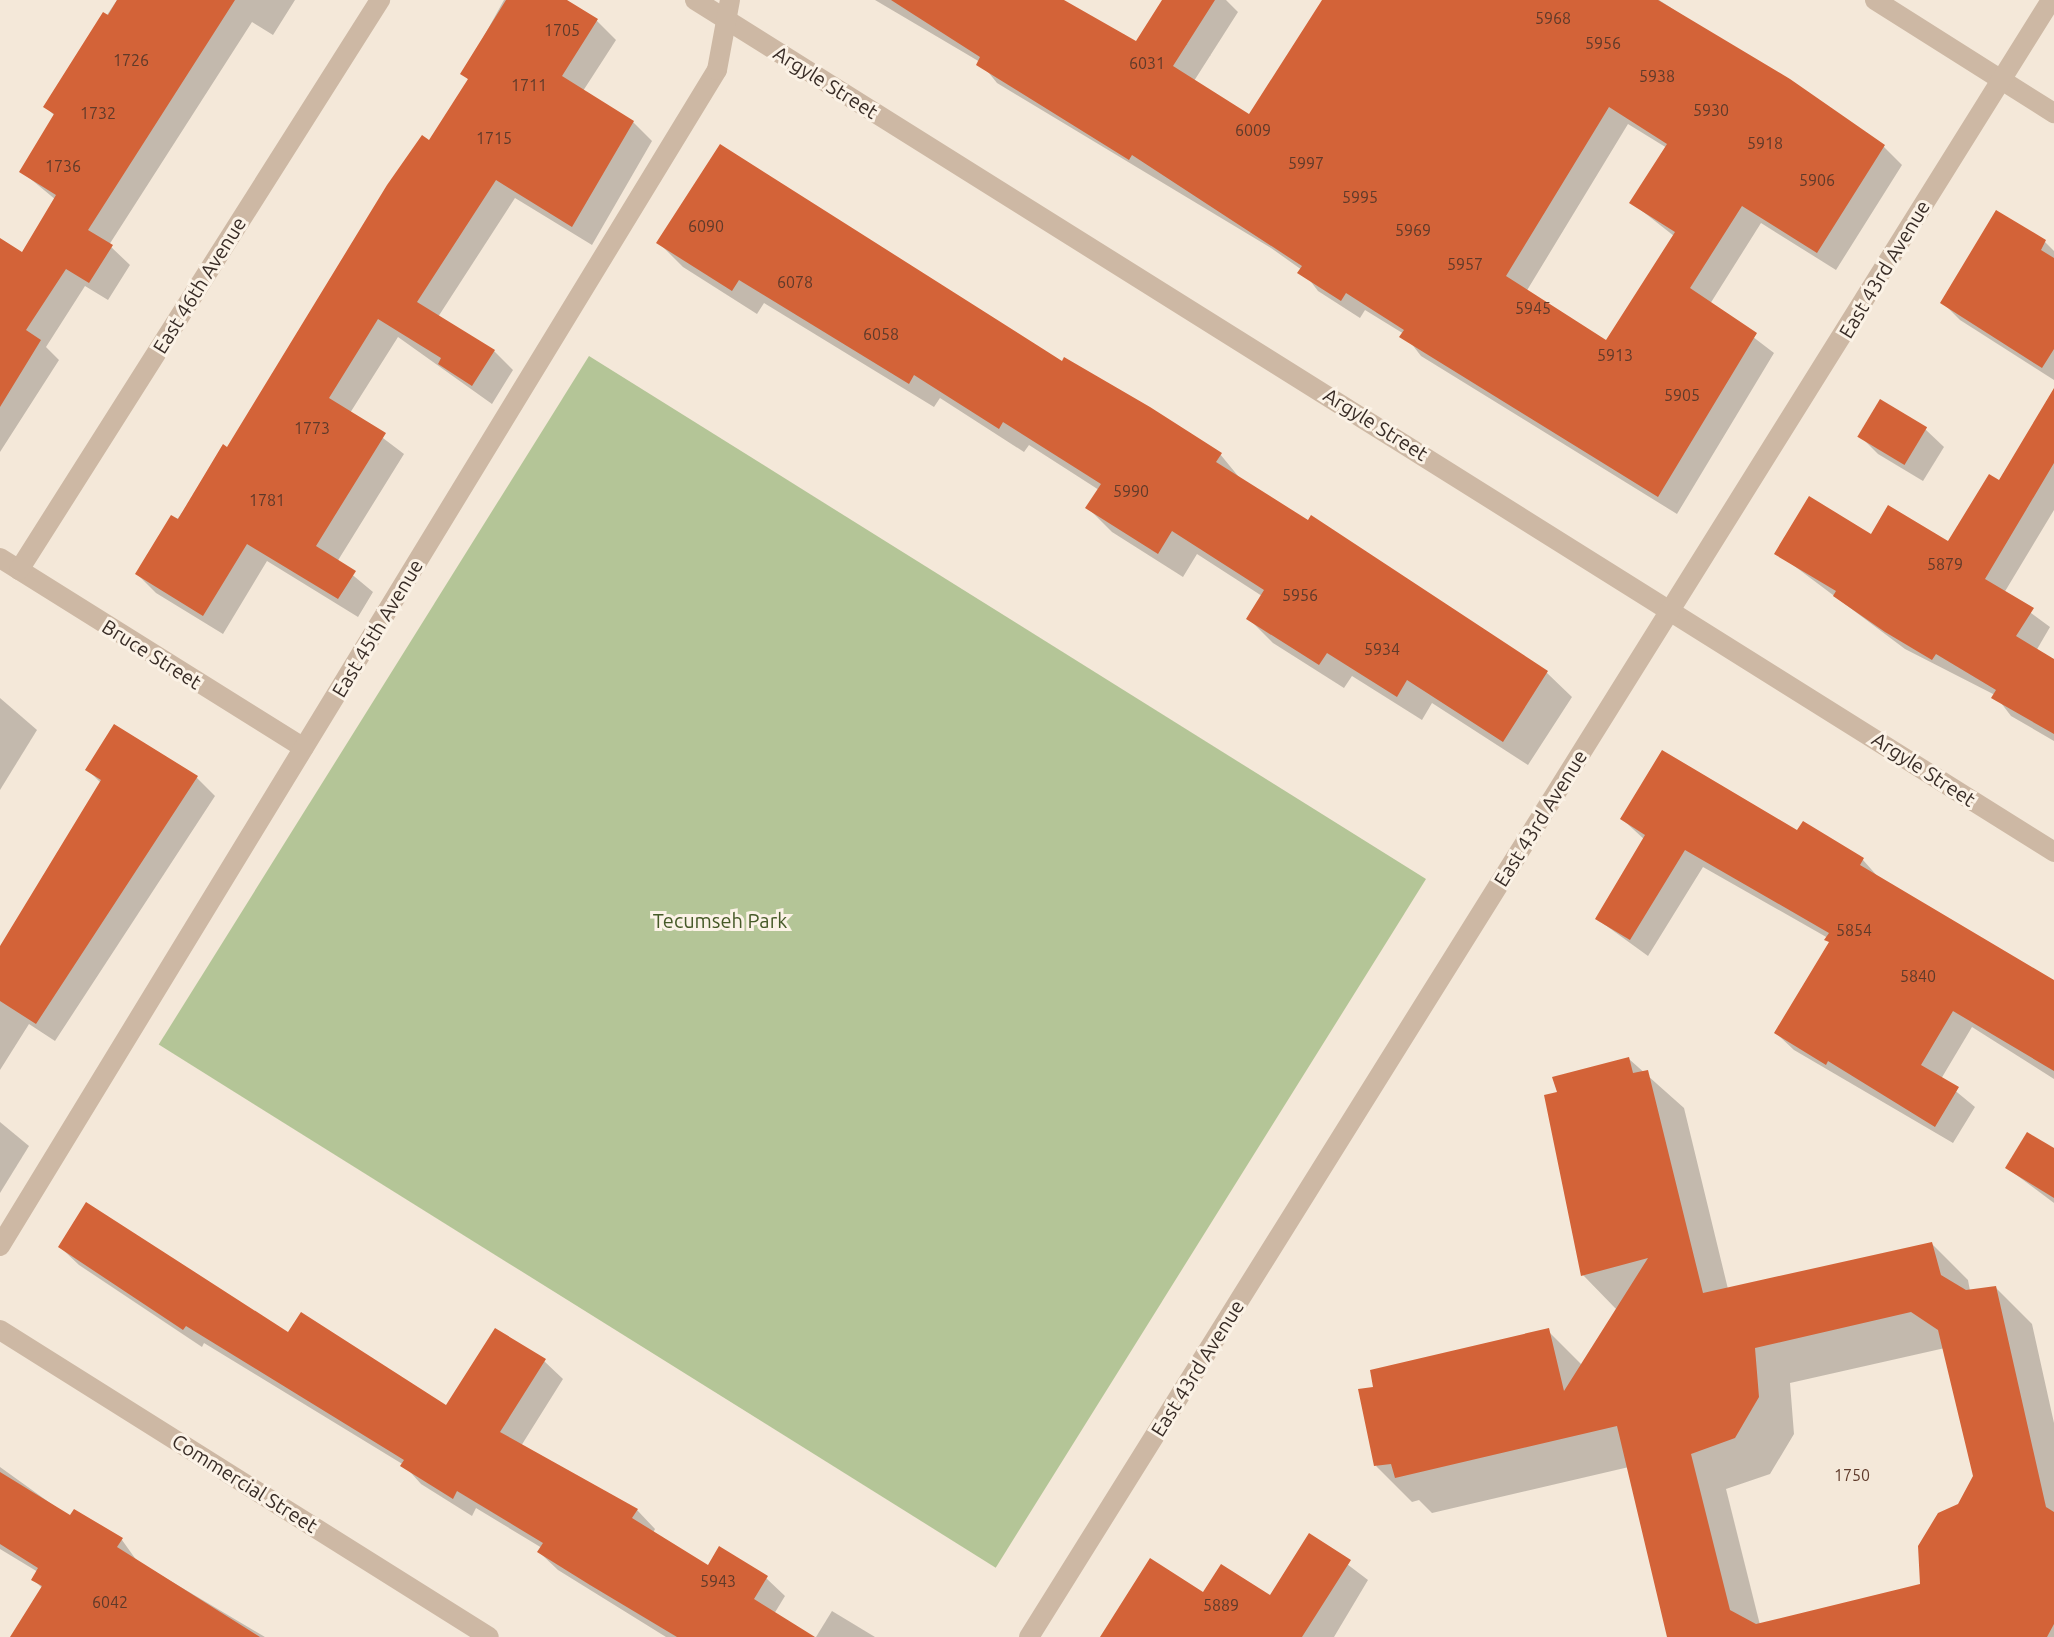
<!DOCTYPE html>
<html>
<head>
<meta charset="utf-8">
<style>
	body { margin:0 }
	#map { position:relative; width:2054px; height:1637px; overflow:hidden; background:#f4e8d9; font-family:Ubuntu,sans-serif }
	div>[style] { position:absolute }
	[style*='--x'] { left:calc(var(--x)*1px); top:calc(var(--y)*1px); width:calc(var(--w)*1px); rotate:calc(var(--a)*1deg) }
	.green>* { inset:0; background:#b4c597; transform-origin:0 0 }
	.shadow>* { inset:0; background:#0003 }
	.building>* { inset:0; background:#d36338; transform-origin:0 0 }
	.minor>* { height:20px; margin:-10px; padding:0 10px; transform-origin:10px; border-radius:10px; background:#cdb8a4 }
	span { translate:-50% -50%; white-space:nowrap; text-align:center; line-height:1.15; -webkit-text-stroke:6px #fbf2e6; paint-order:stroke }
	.number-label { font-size:16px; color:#5f3a2a }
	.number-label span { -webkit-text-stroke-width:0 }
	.street-label { font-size:20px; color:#382c26 }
	.park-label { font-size:20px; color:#455927 }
</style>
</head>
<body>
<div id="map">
	<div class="green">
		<div style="left:589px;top:356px;width:987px;height:812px;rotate:32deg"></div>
	</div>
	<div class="shadow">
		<div style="clip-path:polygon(117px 0,295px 0,273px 35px,252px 22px,109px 245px,130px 265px,108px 300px,85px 286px,46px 347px,59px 360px,0 452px,0 241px,23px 255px,56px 200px,21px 171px,55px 116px,46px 107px)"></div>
		<div style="clip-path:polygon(504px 0,563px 0,597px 21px,616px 40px,583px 91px,633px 122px,652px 141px,592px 245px,515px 198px,438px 317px,494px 351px,513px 370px,492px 404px,398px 337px,350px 413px,404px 454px,337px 562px,373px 592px,358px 617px,267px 561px,223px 634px,156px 593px,137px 574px,228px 450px,430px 143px,469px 80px,463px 74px)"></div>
		<div style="clip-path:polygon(evenodd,875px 0,1060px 0,1136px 44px,1164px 0,1226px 0,1238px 12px,1194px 81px,1250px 116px,1323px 0,1659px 0,1883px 146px,1902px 165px,1836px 270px,1761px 223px,1710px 304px,1774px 353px,1677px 514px,1421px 356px,1404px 334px,1365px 310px,1360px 318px,1318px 291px,1302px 270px,1271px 248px,997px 83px,980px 62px,875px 0,1628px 124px,1667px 148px,1632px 203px,1674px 236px,1606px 343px,1526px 292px,1628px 124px)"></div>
		<div style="clip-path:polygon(2045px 242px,2054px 251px,2054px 380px,1960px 320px,1942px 302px)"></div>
		<div style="clip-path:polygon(659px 243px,1063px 363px,1220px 454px,1243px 482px,1309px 523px,1312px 518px,1547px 673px,1572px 697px,1528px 765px,1432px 703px,1422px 720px,1352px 676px,1344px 688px,1273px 643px,1248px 618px,1262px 596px,1197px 554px,1183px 577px,1112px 532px,1088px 508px,1099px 490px,1029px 445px,1024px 452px,940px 398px,934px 407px,764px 303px,757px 314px,683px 267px)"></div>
		<div style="clip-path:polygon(2054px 392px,2054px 510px,2004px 593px,2050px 627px,2036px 651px,2054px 661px,2054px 741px,2011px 716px,1995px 695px,1905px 649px,1777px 553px,1871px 536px,1949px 544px,1999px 483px)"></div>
		<div style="clip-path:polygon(1925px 429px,1944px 447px,1923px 481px,1878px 454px,1860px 436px)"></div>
		<div style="clip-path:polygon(0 698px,37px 730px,0 790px)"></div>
		<div style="clip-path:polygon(115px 726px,197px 778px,215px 796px,55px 1041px,29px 1024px,0 1070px,0 949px,101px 783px,88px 770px)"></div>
		<div style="clip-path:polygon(1622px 819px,1798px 833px,1863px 860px,1879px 878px,2054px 981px,2054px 1079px,1972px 1027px,1941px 1079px,1975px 1107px,1953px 1143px,1794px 1050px,1776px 1033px,1830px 943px,1828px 938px,1703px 867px,1648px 956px,1597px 919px,1645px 840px)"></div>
		<div style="clip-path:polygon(evenodd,1629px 1059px,1684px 1108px,1728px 1289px,1932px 1244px,1968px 1280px,1970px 1291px,1996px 1288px,2032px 1324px,2054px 1423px,2054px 1637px,1669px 1637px,1629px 1467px,1432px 1513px,1419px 1500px,1412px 1502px,1376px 1466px,1548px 1331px,1582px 1365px,1617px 1310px,1583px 1275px,1559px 1094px,1629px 1059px,1945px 1348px,1975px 1476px,1922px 1585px,1760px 1625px,1726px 1489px,1770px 1474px,1794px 1434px,1790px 1383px,1945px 1348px)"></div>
		<div style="clip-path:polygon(0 1122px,29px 1146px,0 1193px)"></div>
		<div style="clip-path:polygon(2054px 1151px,2054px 1203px,2007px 1168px)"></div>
		<div style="clip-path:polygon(60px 1247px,289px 1335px,446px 1408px,544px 1361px,563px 1379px,521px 1446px,637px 1510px,655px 1529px,653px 1533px,708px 1567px,766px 1578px,785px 1596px,774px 1614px,811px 1637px,666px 1637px,558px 1570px,539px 1552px,542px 1548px,476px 1508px,472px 1516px,421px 1484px,404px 1465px,204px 1343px,202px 1347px,79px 1265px)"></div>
		<div style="clip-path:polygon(0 1467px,71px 1518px,122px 1540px,137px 1561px,265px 1637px,12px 1637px,43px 1589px,33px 1579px,38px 1572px,0 1549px)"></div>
		<div style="clip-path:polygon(1310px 1536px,1368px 1580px,1334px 1637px,1103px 1637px,1204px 1595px,1270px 1598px)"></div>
		<div style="clip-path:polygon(832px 1611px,875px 1637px,816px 1637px)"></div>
	</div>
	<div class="building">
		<div style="clip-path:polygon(117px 0,235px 0,88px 230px,113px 245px,89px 283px,66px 269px,26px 330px,41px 340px,0 407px,0 238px,22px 252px,56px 195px,19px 172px,54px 114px,43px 107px,103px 12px,108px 15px)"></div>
		<div style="clip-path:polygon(506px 0,567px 0,598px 19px,562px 76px,634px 121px,572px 227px,496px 180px,417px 302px,495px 350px,472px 386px,438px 364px,441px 358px,378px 319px,329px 398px,386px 433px,316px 546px,356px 571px,338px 599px,247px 544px,203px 616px,135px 574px,171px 515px,178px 519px,223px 444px,227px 447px,387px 185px,422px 135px,429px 140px,468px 79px,460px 74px)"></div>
		<div style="clip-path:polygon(evenodd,891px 0,1064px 0,1136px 41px,1162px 0,1215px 0,1173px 66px,1249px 114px,1322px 0,1658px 0,1790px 79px,1885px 145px,1817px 253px,1742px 206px,1690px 288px,1757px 333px,1658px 497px,1399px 337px,1404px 330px,1346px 293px,1341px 301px,1297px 273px,1302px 266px,1132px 155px,1129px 160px,976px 65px,980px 57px,891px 0,1609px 107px,1667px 144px,1629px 203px,1675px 232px,1606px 340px,1506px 276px,1609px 107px)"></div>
		<div style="clip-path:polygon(720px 144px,1062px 361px,1064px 357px,1150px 407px,1222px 453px,1216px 462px,1308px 520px,1311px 515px,1548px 671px,1503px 742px,1407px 680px,1397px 697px,1327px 653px,1319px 665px,1246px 619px,1264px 590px,1172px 531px,1158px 554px,1085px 508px,1101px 484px,1003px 422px,999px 429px,914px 375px,909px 384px,739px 280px,732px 291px,656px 243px)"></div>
		<div style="clip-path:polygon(1996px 210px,2046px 240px,2041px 250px,2054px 258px,2054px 349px,2042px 368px,1940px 303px)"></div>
		<div style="clip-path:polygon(2054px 388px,2054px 463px,1985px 579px,2034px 608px,2016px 636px,2054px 659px,2054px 734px,1991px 698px,1996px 690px,1936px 654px,1932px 660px,1885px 632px,1833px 596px,1836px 591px,1774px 554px,1809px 496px,1871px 534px,1888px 505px,1948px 541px,1989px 474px,1999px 480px)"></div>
		<div style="left:1880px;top:399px;width:55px;height:44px;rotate:31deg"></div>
		<div style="clip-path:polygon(114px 724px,198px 776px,36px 1024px,0 1001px,0 946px,101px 780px,85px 770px)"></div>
		<div style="clip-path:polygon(1662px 750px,1797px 830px,1803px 821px,1864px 858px,1860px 865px,2054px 980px,2054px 1071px,1953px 1011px,1921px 1065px,1959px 1087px,1935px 1127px,1828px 1061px,1826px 1065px,1774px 1033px,1829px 942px,1824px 940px,1829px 933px,1685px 850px,1630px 940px,1595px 919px,1645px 835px,1620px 819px)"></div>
		<div style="clip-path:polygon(evenodd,1629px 1057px,1633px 1073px,1648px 1070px,1703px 1293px,1932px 1242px,1941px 1275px,1966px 1290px,1996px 1286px,2046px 1507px,2054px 1512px,2054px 1624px,2047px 1637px,1667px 1637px,1617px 1426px,1395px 1478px,1391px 1464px,1374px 1466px,1358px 1389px,1373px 1387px,1370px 1370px,1549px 1328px,1564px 1391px,1648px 1258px,1581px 1276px,1544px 1095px,1557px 1092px,1552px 1077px,1629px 1057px,1911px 1312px,1938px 1330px,1973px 1476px,1958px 1504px,1938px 1513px,1918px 1546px,1920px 1584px,1756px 1624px,1730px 1610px,1691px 1454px,1735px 1438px,1759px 1397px,1755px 1348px,1911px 1312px)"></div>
		<div style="clip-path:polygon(2027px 1132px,2054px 1148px,2054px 1198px,2005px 1168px)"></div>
		<div style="clip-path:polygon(86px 1202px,288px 1332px,301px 1312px,446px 1405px,495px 1328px,546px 1359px,500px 1432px,638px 1509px,632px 1518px,708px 1565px,719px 1546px,768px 1576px,754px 1599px,815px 1637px,677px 1637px,590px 1585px,537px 1552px,543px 1543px,457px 1491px,453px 1499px,400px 1466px,404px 1460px,186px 1326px,183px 1330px,58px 1247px)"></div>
		<div style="clip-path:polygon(0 1472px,70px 1515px,74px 1509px,123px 1538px,117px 1547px,260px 1637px,10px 1637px,42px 1586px,31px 1580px,38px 1568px,0 1544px)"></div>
		<div style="clip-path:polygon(1309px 1533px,1351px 1560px,1302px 1637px,1100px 1637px,1150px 1558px,1203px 1592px,1221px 1564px,1270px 1595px)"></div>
	</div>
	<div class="minor">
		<div style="--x:695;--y:0;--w:1604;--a:32.08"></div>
		<div style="--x:1875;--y:0;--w:212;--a:32.3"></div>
		<div style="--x:0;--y:558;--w:358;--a:32"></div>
		<div style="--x:19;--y:570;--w:675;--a:-57.65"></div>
		<div style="--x:0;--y:1246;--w:1377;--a:-58.63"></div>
		<div style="--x:717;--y:70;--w:71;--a:-79.5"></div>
		<div style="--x:0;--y:1330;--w:577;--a:32.12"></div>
		<div style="--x:1029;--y:1637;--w:1930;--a:-58.02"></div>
	</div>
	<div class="number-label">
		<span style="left:1553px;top:18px">5968</span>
		<span style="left:562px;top:30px">1705</span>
		<span style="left:1603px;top:43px">5956</span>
		<span style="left:131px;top:60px">1726</span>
		<span style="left:1147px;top:63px">6031</span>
		<span style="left:1657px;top:76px">5938</span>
		<span style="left:529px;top:85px">1711</span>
		<span style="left:1711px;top:110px">5930</span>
		<span style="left:98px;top:113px">1732</span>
		<span style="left:1253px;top:130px">6009</span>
		<span style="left:494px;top:138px">1715</span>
		<span style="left:1765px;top:143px">5918</span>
		<span style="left:1306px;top:163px">5997</span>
		<span style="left:63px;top:166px">1736</span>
		<span style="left:1817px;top:180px">5906</span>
		<span style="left:1360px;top:197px">5995</span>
		<span style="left:706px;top:226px">6090</span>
		<span style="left:1413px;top:230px">5969</span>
		<span style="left:1465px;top:264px">5957</span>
		<span style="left:795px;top:282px">6078</span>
		<span style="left:1533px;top:308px">5945</span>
		<span style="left:881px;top:334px">6058</span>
		<span style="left:1615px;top:355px">5913</span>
		<span style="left:1682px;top:395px">5905</span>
		<span style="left:312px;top:428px">1773</span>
		<span style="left:1131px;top:491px">5990</span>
		<span style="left:267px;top:500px">1781</span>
		<span style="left:1945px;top:564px">5879</span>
		<span style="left:1300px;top:595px">5956</span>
		<span style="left:1382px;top:649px">5934</span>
		<span style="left:1854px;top:930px">5854</span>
		<span style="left:1918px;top:976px">5840</span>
		<span style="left:1852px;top:1475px">1750</span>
		<span style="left:718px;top:1581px">5943</span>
		<span style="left:110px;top:1602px">6042</span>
		<span style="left:1221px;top:1605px">5889</span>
	</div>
	<div class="street-label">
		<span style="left:826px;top:82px;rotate:32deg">Argyle Street</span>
		<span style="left:1884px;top:269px;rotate:-59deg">East 43rd Avenue</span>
		<span style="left:199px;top:285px;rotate:-58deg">East 46th Avenue</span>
		<span style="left:1376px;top:424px;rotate:32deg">Argyle Street</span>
		<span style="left:377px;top:628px;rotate:-59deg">East 45th Avenue</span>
		<span style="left:152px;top:654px;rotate:32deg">Bruce Street</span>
		<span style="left:1924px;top:769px;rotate:33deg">Argyle Street</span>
		<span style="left:1540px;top:818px;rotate:-58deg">East 43rd Avenue</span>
		<span style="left:1197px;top:1368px;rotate:-58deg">East 43rd Avenue</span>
		<span style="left:245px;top:1483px;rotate:32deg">Commercial Street</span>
	</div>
	<div class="park-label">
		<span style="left:720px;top:920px">Tecumseh Park</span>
	</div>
</div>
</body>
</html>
